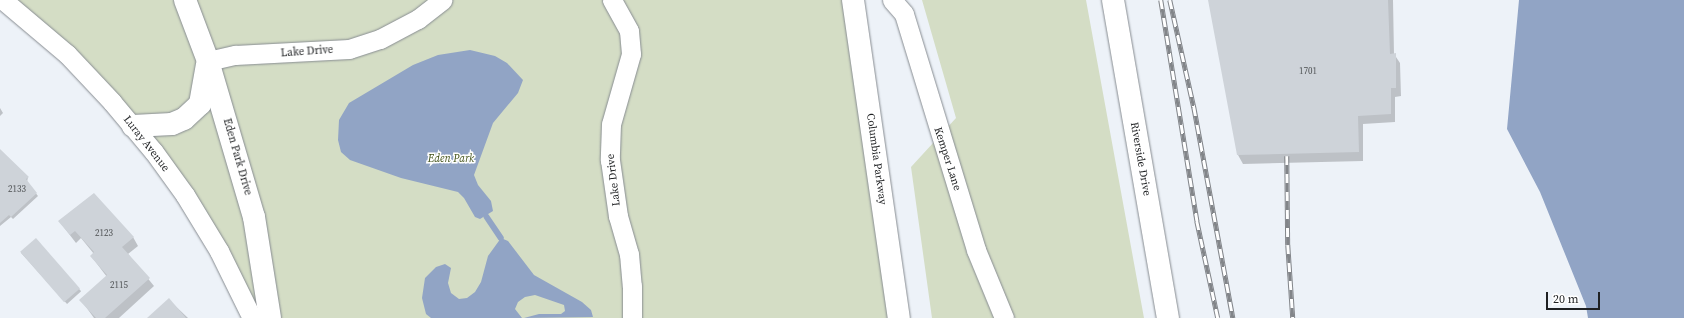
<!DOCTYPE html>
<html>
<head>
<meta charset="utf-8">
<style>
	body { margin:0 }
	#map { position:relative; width:1684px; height:318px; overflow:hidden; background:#edf2f8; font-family:"Source Serif 4",serif }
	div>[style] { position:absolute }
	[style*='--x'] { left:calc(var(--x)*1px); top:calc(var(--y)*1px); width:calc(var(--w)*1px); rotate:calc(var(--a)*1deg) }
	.green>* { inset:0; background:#d4ddc5 }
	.water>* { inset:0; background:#91a4c5 }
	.shadow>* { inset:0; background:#0003; transform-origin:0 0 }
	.stream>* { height:5.5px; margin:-2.75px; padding:0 2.75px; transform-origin:2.75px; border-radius:2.75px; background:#91a4c5 }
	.building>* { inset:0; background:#ced3d9; transform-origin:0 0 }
	.roads { filter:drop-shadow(0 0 1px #878c91) drop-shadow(0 0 1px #878c91) }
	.street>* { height:19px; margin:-9.5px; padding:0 9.5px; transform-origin:9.5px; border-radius:9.5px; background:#fff }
	.secondary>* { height:22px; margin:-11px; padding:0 11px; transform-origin:11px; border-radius:11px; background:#fff }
	.primary>* { height:22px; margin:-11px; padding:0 11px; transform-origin:11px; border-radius:11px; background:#fff }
	.highway>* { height:22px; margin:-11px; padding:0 11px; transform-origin:11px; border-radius:11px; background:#fff }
	.rail>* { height:4.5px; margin-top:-2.25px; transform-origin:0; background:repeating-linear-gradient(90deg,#fff 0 9px,#828589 0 18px); box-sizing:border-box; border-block:1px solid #828589 }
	span { translate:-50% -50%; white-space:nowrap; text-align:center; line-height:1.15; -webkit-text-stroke:3px #fff; paint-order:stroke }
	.number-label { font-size:9px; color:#4b4e50 }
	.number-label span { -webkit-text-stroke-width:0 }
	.street-label { font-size:11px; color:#1f2123 }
	.park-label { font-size:11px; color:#44541c; font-style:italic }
	.scale { position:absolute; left:1546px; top:292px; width:54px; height:18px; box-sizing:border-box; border:2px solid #1f2123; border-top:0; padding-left:5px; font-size:12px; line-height:14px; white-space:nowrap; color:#1f2123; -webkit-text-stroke:3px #fff; paint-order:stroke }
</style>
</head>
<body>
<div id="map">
	<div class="green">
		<div style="clip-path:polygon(3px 0,853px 0,899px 318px,252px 318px,154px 152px)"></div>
		<div style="clip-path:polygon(922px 0,1086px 0,1144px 318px,932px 318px,911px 167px,956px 118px)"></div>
	</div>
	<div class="water">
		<div style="clip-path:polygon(1519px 0,1684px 0,1684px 318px,1588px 318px,1586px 306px,1540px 192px,1507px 129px)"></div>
		<div style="clip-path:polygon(470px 50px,495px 56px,507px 63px,523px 80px,518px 93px,493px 123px,474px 175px,478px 185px,491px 201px,493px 211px,480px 219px,475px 217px,464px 198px,458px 192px,401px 178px,350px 160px,341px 152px,338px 140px,339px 120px,349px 103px,413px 65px,438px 55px)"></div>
		<div style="clip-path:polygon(501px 238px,508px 241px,534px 275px,582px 302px,591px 310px,593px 317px,524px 318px,539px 314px,561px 314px,565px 311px,564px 305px,535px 295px,525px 297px,518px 302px,515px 309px,522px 318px,431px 318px,426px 314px,422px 298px,425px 278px,436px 267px,445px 264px,451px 268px,448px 283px,451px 293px,459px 299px,467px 298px,475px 292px,481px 282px,488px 256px)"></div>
	</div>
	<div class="shadow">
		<div style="clip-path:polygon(1209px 0,1393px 0,1394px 54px,1400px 63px,1401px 96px,1395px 97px,1395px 122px,1363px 124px,1363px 161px,1243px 164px,1238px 155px)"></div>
		<div style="clip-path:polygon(0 108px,3px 113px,0 116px)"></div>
		<div style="clip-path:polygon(0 163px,28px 177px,27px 182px,38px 196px,13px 219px,11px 217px,0 226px)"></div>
		<div style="clip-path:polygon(59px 221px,133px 237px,138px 246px,128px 254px,154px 286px,119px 318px,94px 318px,81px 300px,107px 277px,91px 256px,94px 254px,81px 238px,76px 243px)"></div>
		<div style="left:35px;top:240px;width:69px;height:19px;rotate:48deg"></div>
		<div style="clip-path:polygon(169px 300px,188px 318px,149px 318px)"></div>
	</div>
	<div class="stream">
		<div style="--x:487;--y:217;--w:25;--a:56"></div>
	</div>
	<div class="building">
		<div style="clip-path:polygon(1208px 0,1388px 0,1390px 54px,1396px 53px,1396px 88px,1391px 88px,1391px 114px,1358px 116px,1359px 152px,1237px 155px)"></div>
		<div style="clip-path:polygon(0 149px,29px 177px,26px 179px,37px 193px,11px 217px,9px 215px,0 223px)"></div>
		<div style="clip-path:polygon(94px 193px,134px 237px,122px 247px,150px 278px,105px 318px,96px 318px,79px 300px,107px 275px,90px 256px,94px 252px,75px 231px,70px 235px,58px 221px)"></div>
		<div style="left:36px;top:238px;width:67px;height:21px;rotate:49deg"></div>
		<div style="clip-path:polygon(169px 298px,186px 318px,147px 318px)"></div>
	</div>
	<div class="roads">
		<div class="street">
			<div style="--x:3;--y:0;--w:84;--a:40.2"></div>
			<div style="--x:67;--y:54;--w:66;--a:46.8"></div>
			<div style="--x:112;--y:102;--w:65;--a:50"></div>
			<div style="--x:154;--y:152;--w:53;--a:54.2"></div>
			<div style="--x:185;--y:195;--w:66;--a:58.7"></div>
			<div style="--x:219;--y:251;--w:75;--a:63.8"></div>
			<div style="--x:612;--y:0;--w:35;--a:61"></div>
			<div style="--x:629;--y:31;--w:23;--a:85"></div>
			<div style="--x:631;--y:54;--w:73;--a:105.9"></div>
			<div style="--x:611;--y:124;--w:36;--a:92"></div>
			<div style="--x:610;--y:160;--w:57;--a:81.9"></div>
			<div style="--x:618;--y:216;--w:40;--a:74"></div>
			<div style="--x:629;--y:254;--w:32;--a:85"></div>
			<div style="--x:632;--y:286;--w:32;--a:90"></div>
			<div style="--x:892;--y:0;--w:18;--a:49"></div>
			<div style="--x:904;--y:14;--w:247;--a:73"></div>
			<div style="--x:976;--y:250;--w:74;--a:67.6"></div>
			<div style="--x:208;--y:61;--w:28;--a:-13"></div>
			<div style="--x:235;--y:55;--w:114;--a:-3"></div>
			<div style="--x:349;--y:49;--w:33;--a:-18"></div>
			<div style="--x:380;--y:39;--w:43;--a:-27.8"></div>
			<div style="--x:418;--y:19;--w:31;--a:-38"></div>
		</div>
		<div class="secondary">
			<div style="--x:185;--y:0;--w:65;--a:69.3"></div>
			<div style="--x:208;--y:61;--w:163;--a:73.6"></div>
			<div style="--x:254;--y:217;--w:102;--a:81"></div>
			<div style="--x:133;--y:126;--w:39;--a:-3"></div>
			<div style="--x:172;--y:124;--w:13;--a:-23"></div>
			<div style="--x:184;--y:119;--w:22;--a:-43"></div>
			<div style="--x:200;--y:104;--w:39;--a:-80"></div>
		</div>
		<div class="primary">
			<div style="--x:1113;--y:0;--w:323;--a:80.2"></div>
		</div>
		<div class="highway">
			<div style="--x:853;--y:0;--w:321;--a:81.8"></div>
		</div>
	</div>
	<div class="rail">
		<div style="--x:1161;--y:0;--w:224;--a:80.7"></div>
		<div style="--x:1197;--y:221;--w:99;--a:77.8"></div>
		<div style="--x:1170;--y:0;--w:110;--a:77.4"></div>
		<div style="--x:1194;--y:107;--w:215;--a:79.5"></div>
		<div style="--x:1287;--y:156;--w:89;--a:89.4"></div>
		<div style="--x:1288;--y:245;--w:73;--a:86.1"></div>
	</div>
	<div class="number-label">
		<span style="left:1308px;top:71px">1701</span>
		<span style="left:17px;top:189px">2133</span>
		<span style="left:104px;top:233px">2123</span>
		<span style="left:119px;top:285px">2115</span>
	</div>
	<div class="street-label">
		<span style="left:307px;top:52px;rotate:-4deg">Lake Drive</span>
		<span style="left:146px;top:144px;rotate:52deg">Luray Avenue</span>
		<span style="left:237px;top:157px;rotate:74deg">Eden Park Drive</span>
		<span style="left:876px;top:159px;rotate:82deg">Columbia Parkway</span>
		<span style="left:947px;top:159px;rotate:72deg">Kemper Lane</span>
		<span style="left:1140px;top:159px;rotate:80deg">Riverside Drive</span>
		<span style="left:614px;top:180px;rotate:-97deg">Lake Drive</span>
	</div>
	<div class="park-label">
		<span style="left:451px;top:159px">Eden Park</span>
	</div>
	<div class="scale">20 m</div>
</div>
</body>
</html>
